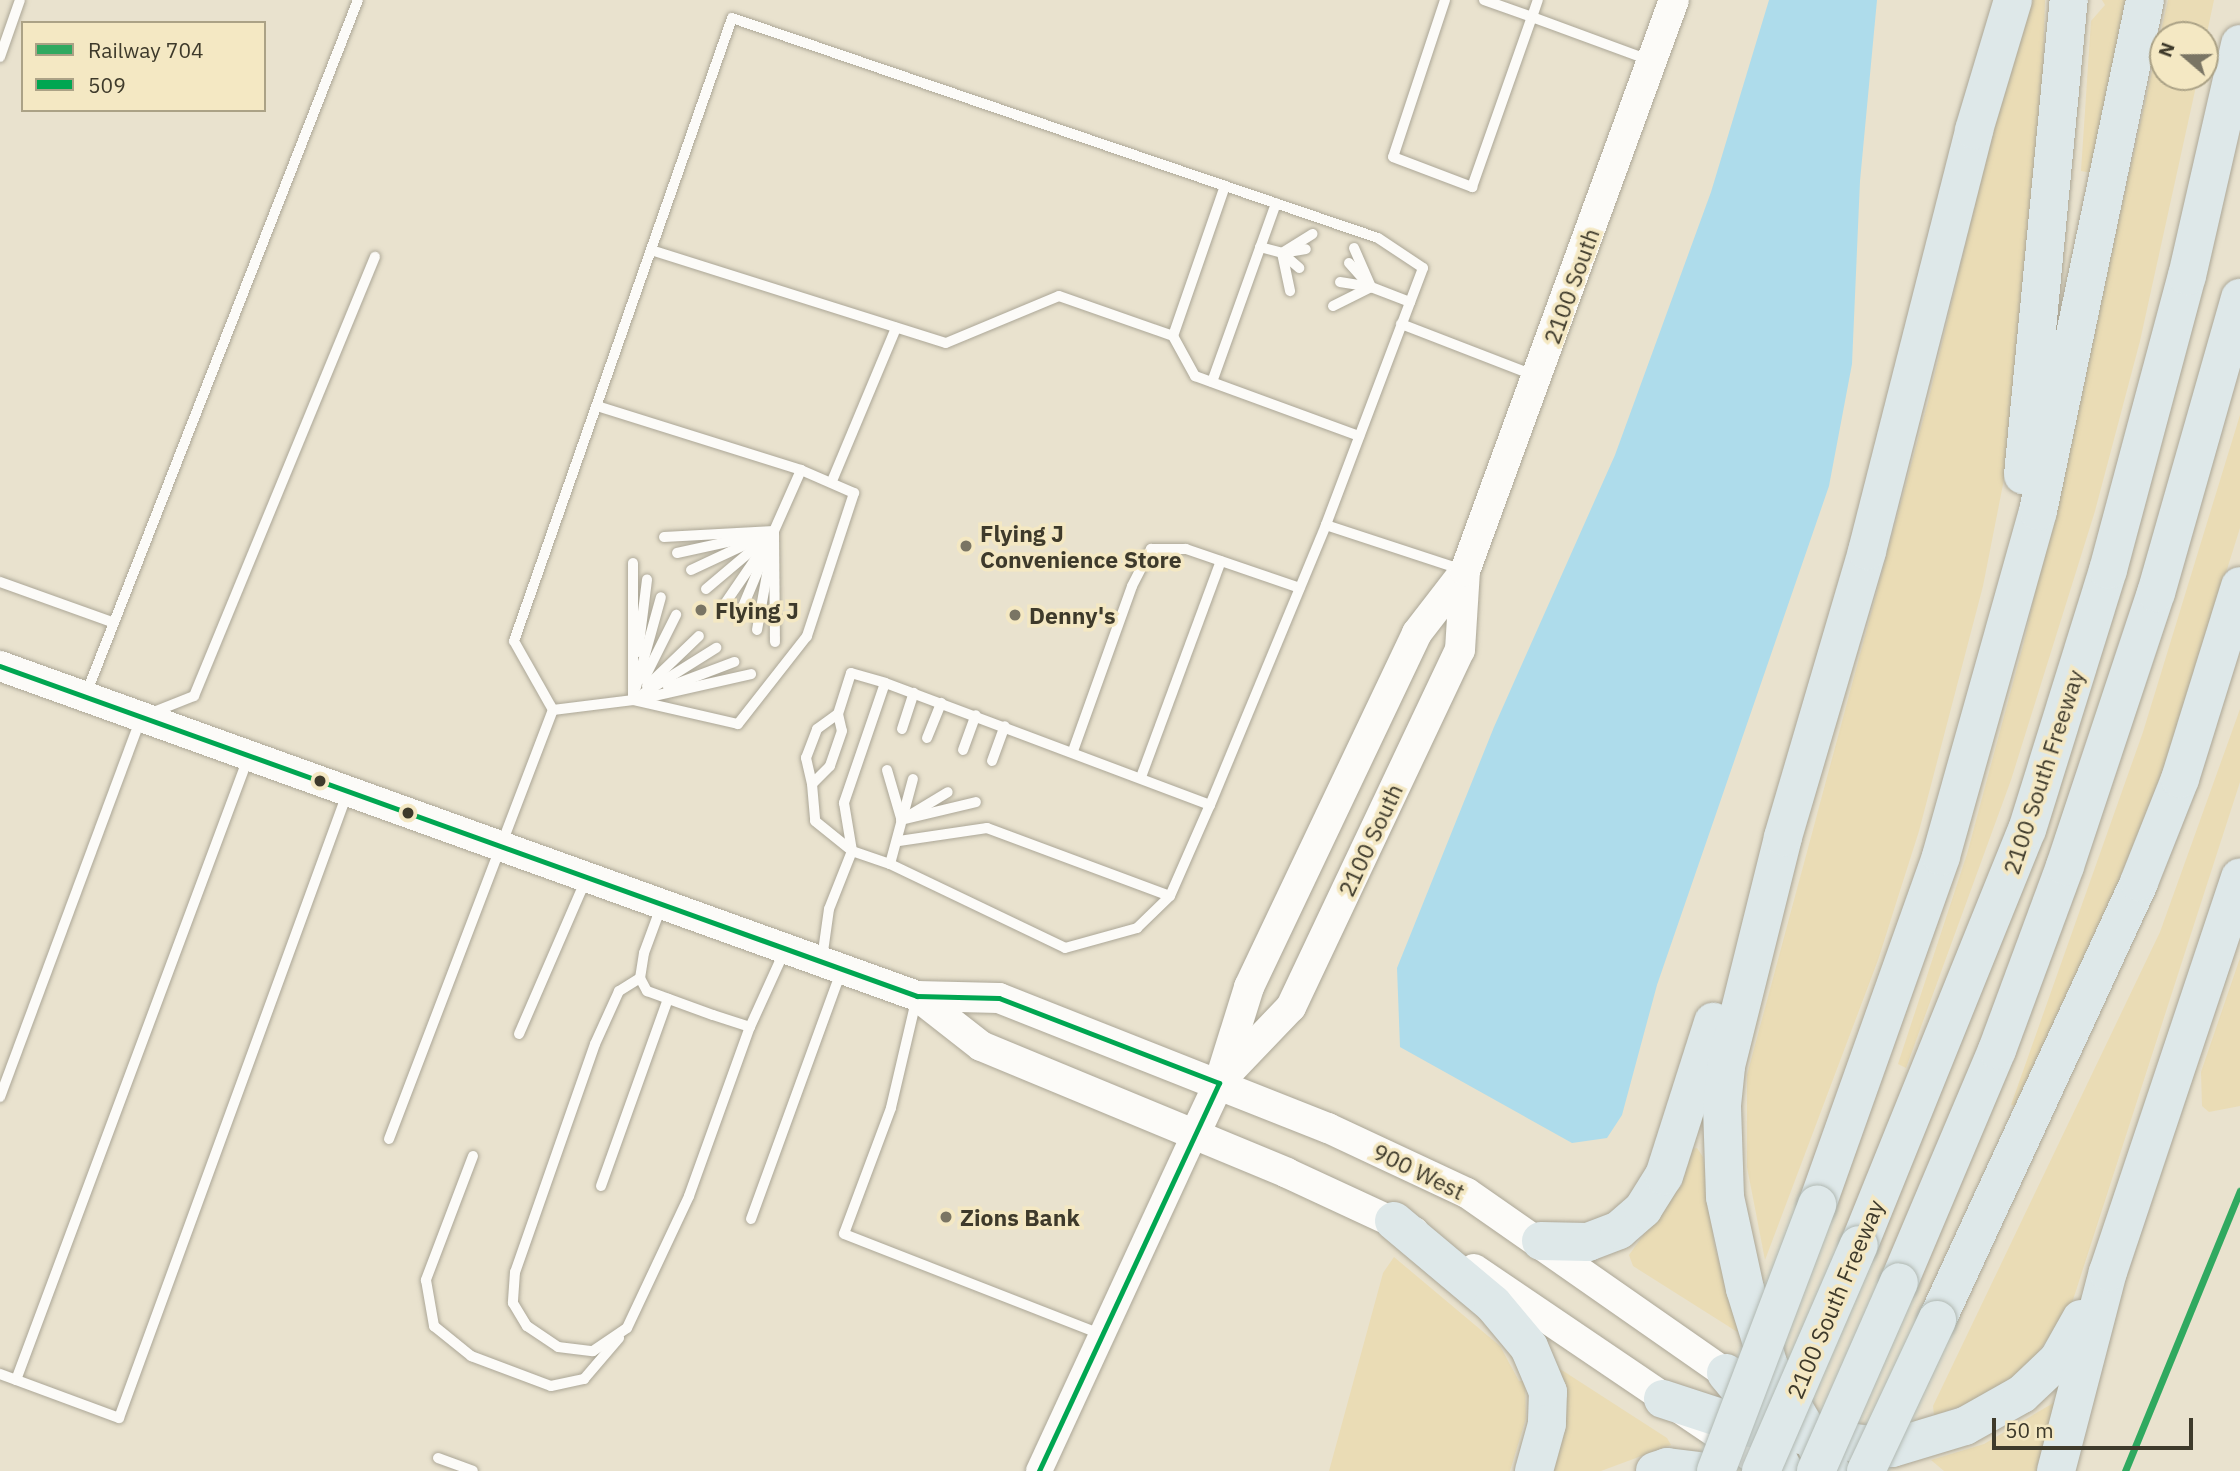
<!DOCTYPE html>
<html>
<head>
<meta charset="utf-8">
<style>
	body { margin:0 }
	#map { position:relative; width:2240px; height:1471px; overflow:hidden; background:#e9e2ce; font-family:"IBM Plex Sans",sans-serif }
	div>[style] { position:absolute }
	[style*='--x'] { left:calc(var(--x)*1px); top:calc(var(--y)*1px); width:calc(var(--w)*1px); rotate:calc(var(--a)*1deg) }
	.green>* { inset:0; background:#eadcb5 }
	.water>* { inset:0; background:#aedceb }
	.roads { filter:drop-shadow(0 0 2px #aca797) drop-shadow(0 0 2px #aca797) }
	.service>* { height:10px; margin:-5px; padding:0 5px; transform-origin:5px; border-radius:5px; background:#fcfbf8 }
	.tertiary>* { height:26px; margin:-13px; padding:0 13px; transform-origin:13px; border-radius:13px; background:#fcfbf8 }
	.secondary>* { height:30px; margin:-15px; padding:0 15px; transform-origin:15px; border-radius:15px; background:#fcfbf8 }
	.motorway>* { height:38px; margin:-19px; padding:0 19px; transform-origin:19px; border-radius:19px; background:#dee8e9 }
	.bridges { filter:drop-shadow(0 0 2px #b0b8b2) drop-shadow(0 0 2px #b0b8b2) }
	.motorway-bridge>* { height:38px; margin:-19px; padding:0 19px; transform-origin:19px; border-radius:19px; background:#dee8e9 }
	.bus-1>* { height:5px; margin:-2.5px; padding:0 2.5px; transform-origin:2.5px; border-radius:2.5px; background:#00a651 }
	.rail-1>* { height:7px; margin:-3.5px; padding:0 3.5px; transform-origin:3.5px; border-radius:3.5px; background:#30a960 }
	.dots>* { width:19px; height:19px; translate:-50% -50%; box-sizing:border-box; border:4px solid #f4e8c3; border-radius:50% }
	span { translate:-50% -50%; white-space:nowrap; text-align:center; line-height:1.15; -webkit-text-stroke:7px #f4e8c3; paint-order:stroke }
	.street-label { font-size:23px; color:#3e3a2b }
	.poi-label { font-size:23px; color:#3e3a2b; font-weight:700 }
	.left { translate:0 -50%; text-align:left }
	.legend { position:absolute; left:21px; top:21px; width:245px; height:91px; box-sizing:border-box; background:#f4e8c3; border:2px solid #aba286; margin:0; padding:9px 12px; list-style:none; font-size:21px; color:#3e3a2b }
	.legend li { display:flex; align-items:center; gap:14px; height:35px }
	.legend b { width:35px; border:2px solid #aba286 }
	.north { position:absolute; left:2149px; top:21px; width:70px; height:70px; box-sizing:border-box; background:#f4e8c3; border:2px solid #aba286; border-radius:50%; rotate:290deg; font-size:19px; font-weight:700; line-height:28px; text-align:center; color:#3e3a2b }
	.north::after { content:''; display:block; margin:auto; width:24px; height:32px; background:#7a7564; clip-path:polygon(50% 0,100% 100%,50% 72%,0 100%) }
	.scale { position:absolute; left:1992px; top:1418px; width:201px; height:32px; box-sizing:border-box; border:4px solid #3e3a2b; border-top:0; padding-left:9px; font-size:21px; line-height:24px; white-space:nowrap; color:#3e3a2b; -webkit-text-stroke:5px #f4e8c3; paint-order:stroke }
</style>
</head>
<body>
<div id="map">
	<div class="green">
		<div style="clip-path:polygon(2031px 0,2045px 0,2043px 74px,2007px 464px,1983px 586px,1919px 831px,1878px 960px,1765px 1260px,1747px 1167px,1747px 1075px,1929px 398px,1996px 116px)"></div>
		<div style="clip-path:polygon(2102px 0,2131px 0,2092px 173px,2081px 171px,2091px 21px,2105px 5px)"></div>
		<div style="clip-path:polygon(2168px 0,2214px 0,2205px 42px,2205px 35px,2163px 35px,2163px 77px,2198px 77px,2140px 341px,2095px 511px,2011px 780px,1906px 1068px,1898px 1064px,1967px 854px,2024px 642px)"></div>
		<div style="clip-path:polygon(2240px 415px,2240px 528px,2150px 814px,2017px 1106px,2011px 1105px,2143px 732px)"></div>
		<div style="clip-path:polygon(2240px 709px,2240px 782px,2071px 1306px,2023px 1373px,1968px 1404px,1934px 1415px,1933px 1406px,2160px 932px)"></div>
		<div style="clip-path:polygon(2240px 958px,2240px 1106px,2209px 1112px,2202px 1106px,2201px 1072px)"></div>
		<div style="clip-path:polygon(1697px 1148px,1703px 1157px,1714px 1244px,1739px 1333px,1633px 1266px,1629px 1255px,1672px 1195px,1692px 1149px)"></div>
		<div style="clip-path:polygon(1394px 1257px,1500px 1346px,1519px 1381px,1525px 1381px,1526px 1418px,1510px 1471px,1329px 1471px,1383px 1273px)"></div>
		<div style="clip-path:polygon(1557px 1367px,1667px 1438px,1671px 1445px,1601px 1471px,1544px 1471px)"></div>
		<div style="clip-path:polygon(2055px 1402px,2036px 1471px,1944px 1471px,1931px 1460px,1984px 1444px)"></div>
	</div>
	<div class="water">
		<div style="clip-path:polygon(1769px 0,1877px 0,1860px 181px,1852px 364px,1829px 486px,1657px 985px,1622px 1115px,1607px 1138px,1572px 1143px,1400px 1047px,1397px 968px,1494px 727px,1615px 455px,1711px 192px)"></div>
	</div>
	<div class="roads">
		<div class="service">
			<div style="--x:1445;--y:0;--w:165;--a:108.3"></div>
			<div style="--x:1393;--y:157;--w:85;--a:20.8"></div>
			<div style="--x:1472;--y:187;--w:180;--a:-70.6"></div>
			<div style="--x:1532;--y:17;--w:125;--a:20.2"></div>
			<div style="--x:1484;--y:0;--w:51;--a:19.5"></div>
			<div style="--x:1532;--y:17;--w:18;--a:-71"></div>
			<div style="--x:0;--y:57;--w:60;--a:-70.7"></div>
			<div style="--x:1260;--y:247;--w:23;--a:15"></div>
			<div style="--x:1282;--y:253;--w:36;--a:-32"></div>
			<div style="--x:1354;--y:248;--w:43;--a:66.4"></div>
			<div style="--x:1371;--y:287;--w:42;--a:21"></div>
			<div style="--x:651;--y:250;--w:309;--a:17.5"></div>
			<div style="--x:946;--y:343;--w:122;--a:-22.6"></div>
			<div style="--x:1059;--y:296;--w:121;--a:19.3"></div>
			<div style="--x:1173;--y:336;--w:159;--a:-70.9"></div>
			<div style="--x:1288;--y:252;--w:18;--a:-9"></div>
			<div style="--x:1282;--y:253;--w:39;--a:78"></div>
			<div style="--x:1282;--y:253;--w:23;--a:41"></div>
			<div style="--x:1349;--y:263;--w:25;--a:48"></div>
			<div style="--x:1340;--y:282;--w:31;--a:9"></div>
			<div style="--x:1333;--y:306;--w:42;--a:-26.6"></div>
			<div style="--x:1401;--y:324;--w:145;--a:21.1"></div>
			<div style="--x:1173;--y:336;--w:46;--a:61.2"></div>
			<div style="--x:1195;--y:376;--w:175;--a:20.1"></div>
			<div style="--x:1212;--y:382;--w:190;--a:-70.3"></div>
			<div style="--x:597;--y:406;--w:214;--a:17.4"></div>
			<div style="--x:801;--y:470;--w:58;--a:23.5"></div>
			<div style="--x:854;--y:493;--w:151;--a:108.2"></div>
			<div style="--x:807;--y:636;--w:112;--a:128.1"></div>
			<div style="--x:738;--y:724;--w:108;--a:-167.1"></div>
			<div style="--x:832;--y:481;--w:166;--a:-67.3"></div>
			<div style="--x:1326;--y:525;--w:144;--a:18.2"></div>
			<div style="--x:774;--y:531;--w:111;--a:89.5"></div>
			<div style="--x:664;--y:537;--w:110;--a:-3.1"></div>
			<div style="--x:774;--y:531;--w:67;--a:-66.1"></div>
			<div style="--x:677;--y:553;--w:71;--a:-12.3"></div>
			<div style="--x:691;--y:570;--w:85;--a:-25.1"></div>
			<div style="--x:0;--y:582;--w:119;--a:19.7"></div>
			<div style="--x:706;--y:589;--w:76;--a:-40.2"></div>
			<div style="--x:724;--y:605;--w:65;--a:-55.6"></div>
			<div style="--x:739;--y:616;--w:86;--a:-67.3"></div>
			<div style="--x:757;--y:630;--w:73;--a:-79.8"></div>
			<div style="--x:638;--y:652;--w:73;--a:-82.9"></div>
			<div style="--x:644;--y:679;--w:72;--a:-63.4"></div>
			<div style="--x:647;--y:686;--w:72;--a:-43.9"></div>
			<div style="--x:636;--y:687;--w:93;--a:-74.5"></div>
			<div style="--x:668;--y:687;--w:71;--a:-20.7"></div>
			<div style="--x:86;--y:694;--w:745;--a:-68.6"></div>
			<div style="--x:641;--y:695;--w:89;--a:-32.1"></div>
			<div style="--x:636;--y:700;--w:118;--a:-12.7"></div>
			<div style="--x:553;--y:710;--w:81;--a:-7.1"></div>
			<div style="--x:633;--y:700;--w:137;--a:-90"></div>
			<div style="--x:838;--y:714;--w:17;--a:77"></div>
			<div style="--x:842;--y:731;--w:37;--a:109"></div>
			<div style="--x:830;--y:766;--w:25;--a:135"></div>
			<div style="--x:812;--y:784;--w:27;--a:-103"></div>
			<div style="--x:806;--y:758;--w:31;--a:-69"></div>
			<div style="--x:817;--y:729;--w:26;--a:-36"></div>
			<div style="--x:838;--y:714;--w:43;--a:-72.4"></div>
			<div style="--x:851;--y:673;--w:35;--a:16"></div>
			<div style="--x:902;--y:729;--w:38;--a:-72"></div>
			<div style="--x:927;--y:738;--w:38;--a:-68"></div>
			<div style="--x:963;--y:750;--w:37;--a:-70"></div>
			<div style="--x:1073;--y:751;--w:175;--a:-70.3"></div>
			<div style="--x:1132;--y:586;--w:42;--a:-62.8"></div>
			<div style="--x:1151;--y:549;--w:35;--a:0"></div>
			<div style="--x:1186;--y:549;--w:120;--a:18.9"></div>
			<div style="--x:992;--y:761;--w:37;--a:-70"></div>
			<div style="--x:887;--y:770;--w:50;--a:73.7"></div>
			<div style="--x:1141;--y:777;--w:230;--a:-69.7"></div>
			<div style="--x:812;--y:784;--w:37;--a:85"></div>
			<div style="--x:815;--y:821;--w:48;--a:39"></div>
			<div style="--x:852;--y:851;--w:40;--a:18.9"></div>
			<div style="--x:890;--y:864;--w:194;--a:25.6"></div>
			<div style="--x:1065;--y:948;--w:75;--a:-15.5"></div>
			<div style="--x:1137;--y:928;--w:46;--a:-44.1"></div>
			<div style="--x:1170;--y:896;--w:99;--a:-66.3"></div>
			<div style="--x:910;--y:815;--w:44;--a:-31.2"></div>
			<div style="--x:901;--y:820;--w:77;--a:-13.5"></div>
			<div style="--x:899;--y:841;--w:89;--a:-8.4"></div>
			<div style="--x:987;--y:828;--w:195;--a:20.4"></div>
			<div style="--x:890;--y:864;--w:88;--a:-74.9"></div>
			<div style="--x:661;--y:907;--w:49;--a:110.3"></div>
			<div style="--x:644;--y:953;--w:25;--a:99"></div>
			<div style="--x:640;--y:978;--w:15;--a:62"></div>
			<div style="--x:647;--y:991;--w:70;--a:20"></div>
			<div style="--x:713;--y:1015;--w:39;--a:18"></div>
			<div style="--x:750;--y:1027;--w:82;--a:-65.6"></div>
			<div style="--x:640;--y:978;--w:25;--a:148"></div>
			<div style="--x:619;--y:991;--w:58;--a:114.4"></div>
			<div style="--x:595;--y:1044;--w:242;--a:109.3"></div>
			<div style="--x:515;--y:1272;--w:31;--a:94"></div>
			<div style="--x:513;--y:1303;--w:27;--a:59"></div>
			<div style="--x:527;--y:1326;--w:37;--a:34"></div>
			<div style="--x:558;--y:1347;--w:35;--a:7"></div>
			<div style="--x:593;--y:1351;--w:41;--a:-34.1"></div>
			<div style="--x:627;--y:1328;--w:146;--a:-64.8"></div>
			<div style="--x:689;--y:1196;--w:180;--a:-70.2"></div>
			<div style="--x:916;--y:1001;--w:110;--a:103.2"></div>
			<div style="--x:891;--y:1108;--w:134;--a:110.5"></div>
			<div style="--x:844;--y:1234;--w:278;--a:21.3"></div>
			<div style="--x:519;--y:1034;--w:169;--a:-66.6"></div>
			<div style="--x:0;--y:1097;--w:405;--a:-69.6"></div>
			<div style="--x:141;--y:717;--w:57;--a:-21.6"></div>
			<div style="--x:194;--y:696;--w:475;--a:-67.6"></div>
			<div style="--x:389;--y:1139;--w:459;--a:-69.1"></div>
			<div style="--x:553;--y:710;--w:79;--a:-119.5"></div>
			<div style="--x:514;--y:641;--w:660;--a:-70.71"></div>
			<div style="--x:732;--y:18;--w:682;--a:18.81"></div>
			<div style="--x:1378;--y:238;--w:54;--a:33.7"></div>
			<div style="--x:1423;--y:268;--w:275;--a:110.7"></div>
			<div style="--x:1326;--y:525;--w:303;--a:112.5"></div>
			<div style="--x:1210;--y:805;--w:347;--a:-159.4"></div>
			<div style="--x:885;--y:683;--w:127;--a:108.9"></div>
			<div style="--x:844;--y:803;--w:49;--a:80.5"></div>
			<div style="--x:852;--y:851;--w:62;--a:111.6"></div>
			<div style="--x:829;--y:909;--w:50;--a:98"></div>
			<div style="--x:473;--y:1156;--w:133;--a:110.8"></div>
			<div style="--x:426;--y:1280;--w:47;--a:80.1"></div>
			<div style="--x:434;--y:1326;--w:48;--a:39"></div>
			<div style="--x:471;--y:1356;--w:85;--a:20.6"></div>
			<div style="--x:551;--y:1386;--w:34;--a:-12"></div>
			<div style="--x:584;--y:1379;--w:54;--a:-49.5"></div>
			<div style="--x:601;--y:1186;--w:199;--a:-70.3"></div>
			<div style="--x:751;--y:1219;--w:263;--a:-70"></div>
			<div style="--x:0;--y:1374;--w:127;--a:20.3"></div>
			<div style="--x:119;--y:1418;--w:664;--a:-69.93"></div>
			<div style="--x:16;--y:1380;--w:664;--a:-69.54"></div>
			<div style="--x:438;--y:1458;--w:37;--a:20"></div>
		</div>
		<div class="tertiary">
			<div style="--x:1039;--y:1471;--w:371;--a:-65.2"></div>
		</div>
		<div class="secondary">
			<div style="--x:0;--y:666;--w:975;--a:19.79"></div>
			<div style="--x:917;--y:996;--w:81;--a:38"></div>
			<div style="--x:981;--y:1046;--w:331;--a:22.5"></div>
			<div style="--x:1287;--y:1173;--w:140;--a:24.9"></div>
			<div style="--x:917;--y:996;--w:82;--a:1.4"></div>
			<div style="--x:999;--y:998;--w:354;--a:21.6"></div>
			<div style="--x:1328;--y:1128;--w:153;--a:25.1"></div>
			<div style="--x:1467;--y:1193;--w:338;--a:34.9"></div>
			<div style="--x:1224;--y:1077;--w:97;--a:-46.3"></div>
			<div style="--x:1291;--y:1007;--w:395;--a:-64.7"></div>
			<div style="--x:1460;--y:650;--w:79;--a:-86.4"></div>
			<div style="--x:1195;--y:1134;--w:56;--a:-64.8"></div>
			<div style="--x:1219;--y:1083;--w:101;--a:-72.6"></div>
			<div style="--x:1249;--y:987;--w:392;--a:-64.6"></div>
			<div style="--x:1417;--y:633;--w:78;--a:-52.3"></div>
			<div style="--x:1465;--y:571;--w:608;--a:-69.9"></div>
			<div style="--x:1474;--y:1269;--w:360;--a:34.1"></div>
		</div>
		<div class="motorway">
			<div style="--x:2023;--y:475;--w:477;--a:-84.5"></div>
			<div style="--x:1817;--y:1205;--w:370;--a:-70.4"></div>
			<div style="--x:1941;--y:856;--w:358;--a:-74.3"></div>
			<div style="--x:2038;--y:511;--w:522;--a:-78.17"></div>
			<div style="--x:1394;--y:1221;--w:129;--a:40"></div>
			<div style="--x:1493;--y:1304;--w:56;--a:50.1"></div>
			<div style="--x:1529;--y:1347;--w:49;--a:67.1"></div>
			<div style="--x:1548;--y:1392;--w:32;--a:92"></div>
			<div style="--x:1547;--y:1424;--w:49;--a:105.5"></div>
			<div style="--x:1541;--y:1241;--w:47;--a:1.2"></div>
			<div style="--x:1588;--y:1242;--w:33;--a:-21"></div>
			<div style="--x:1619;--y:1230;--w:32;--a:-41"></div>
			<div style="--x:1643;--y:1209;--w:39;--a:-58"></div>
			<div style="--x:1664;--y:1176;--w:162;--a:-72.3"></div>
			<div style="--x:1859;--y:1245;--w:448;--a:-68"></div>
			<div style="--x:2027;--y:830;--w:272;--a:-72.7"></div>
			<div style="--x:2108;--y:570;--w:304;--a:-75"></div>
			<div style="--x:2187;--y:276;--w:238;--a:-77.1"></div>
			<div style="--x:1899;--y:1282;--w:252;--a:-67.1"></div>
			<div style="--x:1997;--y:1050;--w:196;--a:-69.7"></div>
			<div style="--x:2065;--y:866;--w:288;--a:-71.6"></div>
			<div style="--x:2156;--y:593;--w:307;--a:-74.1"></div>
			<div style="--x:1937;--y:1320;--w:482;--a:-65.2"></div>
			<div style="--x:2139;--y:882;--w:111;--a:-68.3"></div>
			<div style="--x:2180;--y:779;--w:202;--a:-72.7"></div>
			<div style="--x:1726;--y:1373;--w:30;--a:50"></div>
			<div style="--x:1745;--y:1396;--w:85;--a:62.5"></div>
			<div style="--x:1663;--y:1399;--w:93;--a:18.2"></div>
			<div style="--x:1751;--y:1428;--w:142;--a:8.1"></div>
			<div style="--x:1892;--y:1448;--w:76;--a:-16.8"></div>
			<div style="--x:1965;--y:1426;--w:65;--a:-29.3"></div>
			<div style="--x:2022;--y:1394;--w:50;--a:-43.4"></div>
			<div style="--x:2058;--y:1360;--w:47;--a:-60.7"></div>
			<div style="--x:1655;--y:1471;--w:13;--a:-18"></div>
			<div style="--x:1667;--y:1467;--w:31;--a:7"></div>
			<div style="--x:1831;--y:1471;--w:122;--a:-120.6"></div>
			<div style="--x:1769;--y:1366;--w:81;--a:-107.3"></div>
			<div style="--x:1745;--y:1289;--w:94;--a:-102.3"></div>
			<div style="--x:1725;--y:1197;--w:92;--a:-91.9"></div>
			<div style="--x:1722;--y:1105;--w:39;--a:-84"></div>
			<div style="--x:1726;--y:1066;--w:236;--a:-76"></div>
			<div style="--x:1783;--y:837;--w:298;--a:-73.6"></div>
			<div style="--x:1867;--y:551;--w:434;--a:-75.7"></div>
			<div style="--x:1974;--y:130;--w:136;--a:-73.3"></div>
			<div style="--x:2056;--y:1471;--w:206;--a:-75.4"></div>
			<div style="--x:2108;--y:1272;--w:416;--a:-71.5"></div>
		</div>
	</div>
	<div class="bridges">
		<div class="motorway-bridge">
			<div style="--x:1716;--y:1471;--w:285;--a:-69.2"></div>
			<div style="--x:1761;--y:1471;--w:246;--a:-66.6"></div>
			<div style="--x:1816;--y:1471;--w:206;--a:-66.3"></div>
			<div style="--x:1866;--y:1471;--w:167;--a:-64.8"></div>
		</div>
	</div>
	<div class="bus-1">
		<div style="--x:0;--y:666;--w:975;--a:19.79"></div>
		<div style="--x:917;--y:996;--w:82;--a:1.4"></div>
		<div style="--x:999;--y:998;--w:236;--a:21.1"></div>
		<div style="--x:1219;--y:1083;--w:428;--a:114.9"></div>
	</div>
	<div class="rail-1">
		<div style="--x:2125;--y:1471;--w:303;--a:-67.7"></div>
	</div>
	<div class="dots">
		<div style="left:966px;top:546px;background:#7a7564"></div>
		<div style="left:701px;top:610px;background:#7a7564"></div>
		<div style="left:1015px;top:615px;background:#7a7564"></div>
		<div style="left:320px;top:781px;background:#3e3a2b"></div>
		<div style="left:408px;top:813px;background:#3e3a2b"></div>
		<div style="left:946px;top:1217px;background:#7a7564"></div>
	</div>
	<div class="street-label">
		<span style="left:1571px;top:286px;rotate:-70deg">2100 South</span>
		<span style="left:2043px;top:772px;rotate:-72deg">2100 South Freeway</span>
		<span style="left:1370px;top:840px;rotate:-65deg">2100 South</span>
		<span style="left:1419px;top:1171px;rotate:26deg">900 West</span>
		<span style="left:1835px;top:1299px;rotate:-67deg">2100 South Freeway</span>
	</div>
	<div class="poi-label">
		<span class="left" style="left:980px;top:546px">Flying J<br>Convenience Store</span>
		<span class="left" style="left:715px;top:610px">Flying J</span>
		<span class="left" style="left:1029px;top:615px">Denny's</span>
		<span class="left" style="left:960px;top:1217px">Zions Bank</span>
	</div>
	<ul class="legend">
	<li><b style="height:9px;background:#30a960"></b>Railway 704</li>
	<li><b style="height:9px;background:#00a651"></b>509</li>
	</ul>
	<div class="north">N</div>
	<div class="scale">50 m</div>
</div>
</body>
</html>
